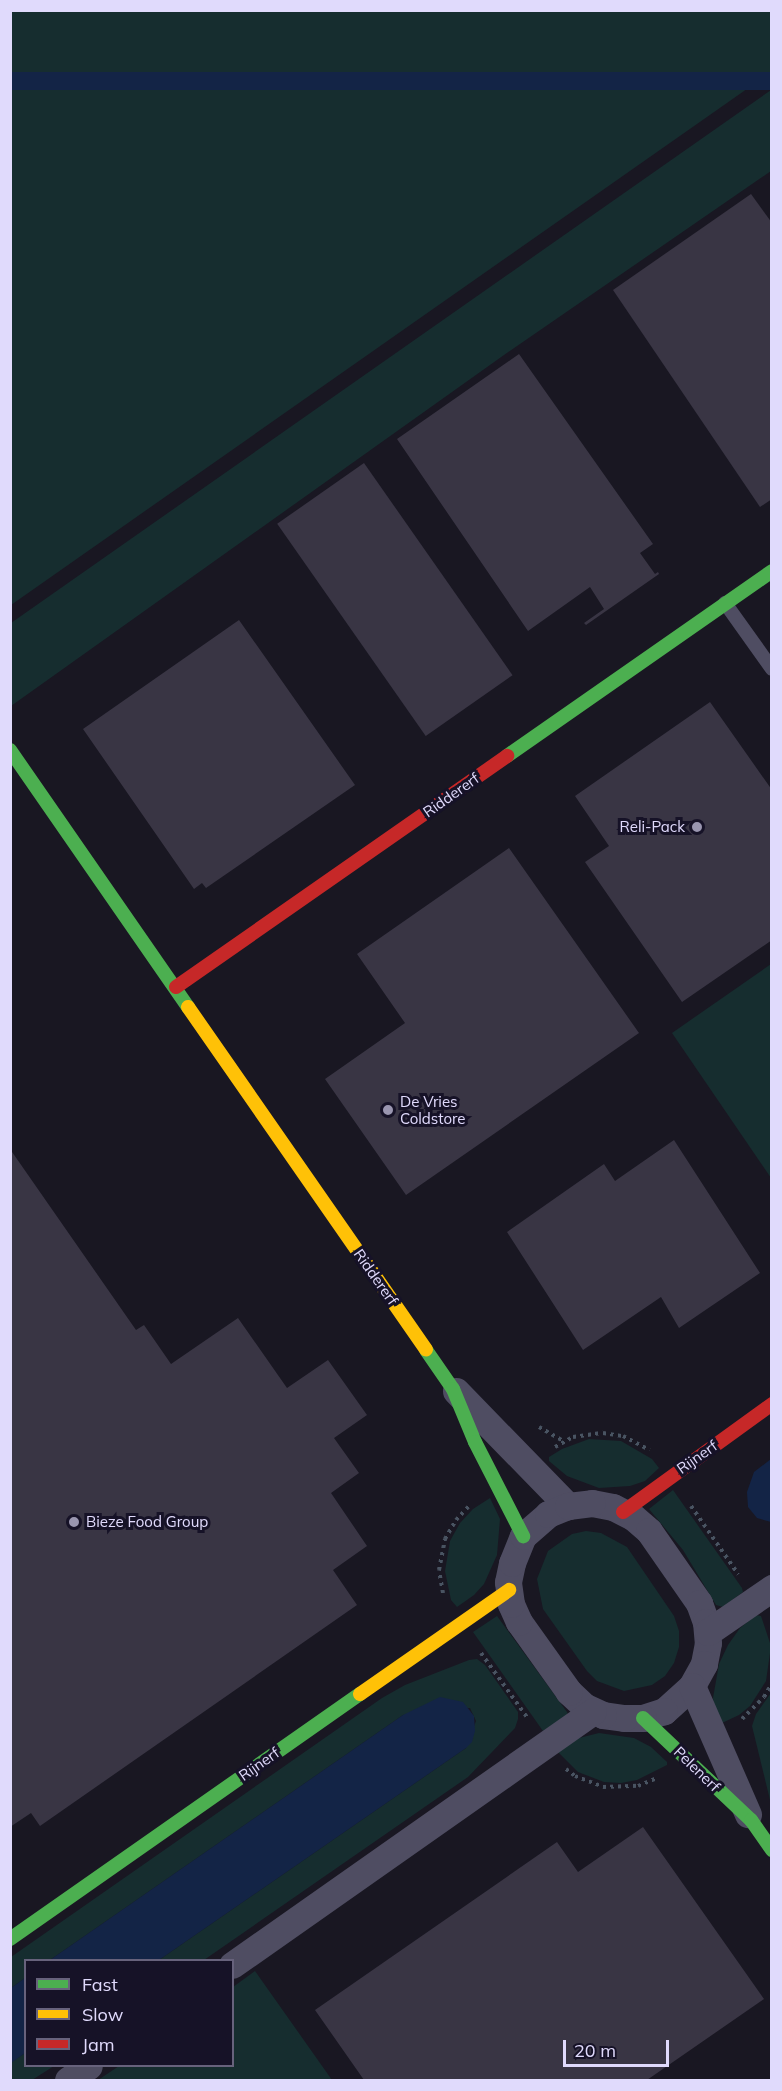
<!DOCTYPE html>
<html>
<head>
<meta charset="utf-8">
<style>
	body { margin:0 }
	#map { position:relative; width:782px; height:2091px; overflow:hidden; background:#191722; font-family:Mulish,sans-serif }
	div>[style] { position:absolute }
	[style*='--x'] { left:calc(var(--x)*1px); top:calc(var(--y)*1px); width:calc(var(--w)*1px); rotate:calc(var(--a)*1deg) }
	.green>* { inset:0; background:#162d2f }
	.water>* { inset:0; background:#132446; transform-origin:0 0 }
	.building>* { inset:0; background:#393544; transform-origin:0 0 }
	.path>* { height:4px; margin-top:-2px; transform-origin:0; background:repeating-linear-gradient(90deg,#495462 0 3px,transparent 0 7.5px) }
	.lane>* { height:14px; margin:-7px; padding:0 7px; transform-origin:7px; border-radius:7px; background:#4f4d62 }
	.street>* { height:27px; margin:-13.5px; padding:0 13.5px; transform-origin:13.5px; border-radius:13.5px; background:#4f4d62 }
	.fast>* { height:14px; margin:-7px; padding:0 7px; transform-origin:7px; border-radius:7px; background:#4caf50 }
	.slow>* { height:14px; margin:-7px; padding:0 7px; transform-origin:7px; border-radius:7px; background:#ffc107 }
	.jam>* { height:14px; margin:-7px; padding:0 7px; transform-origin:7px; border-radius:7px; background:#c62828 }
	.dots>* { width:16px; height:16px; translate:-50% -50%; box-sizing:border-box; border:3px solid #161227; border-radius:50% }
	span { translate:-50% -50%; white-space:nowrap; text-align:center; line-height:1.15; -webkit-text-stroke:6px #161227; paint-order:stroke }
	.street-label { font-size:15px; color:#e0dafc }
	.poi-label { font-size:15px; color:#e0dafc }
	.right { translate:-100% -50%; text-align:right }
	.left { translate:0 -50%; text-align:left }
	.frame { position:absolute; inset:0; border:12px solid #e0dafc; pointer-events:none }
	.legend { position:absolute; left:24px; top:1959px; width:210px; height:108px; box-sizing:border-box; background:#161227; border:2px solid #67627c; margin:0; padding:8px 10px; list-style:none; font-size:18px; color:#e0dafc }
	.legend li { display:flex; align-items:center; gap:12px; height:30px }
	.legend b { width:30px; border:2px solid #67627c }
	.scale { position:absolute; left:563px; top:2040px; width:106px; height:27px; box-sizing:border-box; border:3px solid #e0dafc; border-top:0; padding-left:8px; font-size:18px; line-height:21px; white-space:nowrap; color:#e0dafc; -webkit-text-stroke:4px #161227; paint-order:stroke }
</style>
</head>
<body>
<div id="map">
	<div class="green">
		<div style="clip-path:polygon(10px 11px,771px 11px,771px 72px,11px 605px)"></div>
		<div style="clip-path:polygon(771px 90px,771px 171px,504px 355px,11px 706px,11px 623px)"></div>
		<div style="clip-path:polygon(771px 964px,771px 1178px,672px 1033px)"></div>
		<div style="clip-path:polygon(589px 1439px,621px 1441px,652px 1459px,659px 1468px,645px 1481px,630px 1486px,599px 1488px,567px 1476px,549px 1461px,549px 1457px,562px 1449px)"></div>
		<div style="clip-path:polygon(673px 1490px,742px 1588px,743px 1592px,723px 1607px,716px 1605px,683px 1550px,649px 1509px)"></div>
		<div style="clip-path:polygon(490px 1498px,500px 1519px,497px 1555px,484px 1584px,474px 1595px,457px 1607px,451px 1600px,445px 1571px,450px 1541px,460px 1523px,473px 1509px)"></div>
		<div style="clip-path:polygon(586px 1531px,601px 1533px,627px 1547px,674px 1616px,679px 1631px,679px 1647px,674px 1663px,665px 1676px,652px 1685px,624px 1691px,597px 1681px,587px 1671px,543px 1609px,537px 1579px,548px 1551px,572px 1534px)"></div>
		<div style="clip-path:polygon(756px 1615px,761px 1616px,771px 1646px,766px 1681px,750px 1706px,739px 1715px,722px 1723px,714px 1708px,713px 1698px,719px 1664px,728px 1645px,740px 1628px)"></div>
		<div style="clip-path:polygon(497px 1616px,567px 1712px,568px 1715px,543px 1731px,473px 1632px)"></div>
		<div style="clip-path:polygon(477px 1659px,485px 1665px,518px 1712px,518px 1719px,515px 1728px,468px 1777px,204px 1960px,159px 1960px,466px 1748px,476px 1721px,470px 1708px,403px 1715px,50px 1960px,26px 1960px,25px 1978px,11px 1988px,11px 1957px,382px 1698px,405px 1685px,469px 1660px)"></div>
		<div style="clip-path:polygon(771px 1693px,771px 1804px,752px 1726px,756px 1714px)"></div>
		<div style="clip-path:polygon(599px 1733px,634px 1738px,651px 1747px,667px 1762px,667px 1765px,637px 1780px,621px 1783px,604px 1782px,578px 1772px,558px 1752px,571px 1740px)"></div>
		<div style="clip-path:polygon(255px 1971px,332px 2080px,98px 2080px,119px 2066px,232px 2066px,233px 1987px)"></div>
		<div style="clip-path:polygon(25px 2053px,26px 2066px,54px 2066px,32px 2080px,11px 2080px,10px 2063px)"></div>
	</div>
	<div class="water">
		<div style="left:771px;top:72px;width:18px;height:928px;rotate:90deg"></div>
		<div style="clip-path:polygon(771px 1459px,771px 1522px,757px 1518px,748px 1507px,747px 1492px,754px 1472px)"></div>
		<div style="clip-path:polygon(440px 1697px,463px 1702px,474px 1716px,475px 1731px,472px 1742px,466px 1748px,159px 1960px,50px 1960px,403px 1715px)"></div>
		<div style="clip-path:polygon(25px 1978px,25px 2053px,11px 2063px,11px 1988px)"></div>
	</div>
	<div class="building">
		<div style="clip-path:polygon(751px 194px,772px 223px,772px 499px,760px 507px,613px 290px)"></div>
		<div style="clip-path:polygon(519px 354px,653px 544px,640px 553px,655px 574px,658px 572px,659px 574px,586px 625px,584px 623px,604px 609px,590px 587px,528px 631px,397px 439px)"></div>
		<div style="left:364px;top:463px;width:259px;height:106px;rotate:55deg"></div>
		<div style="clip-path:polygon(239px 620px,355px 785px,206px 888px,202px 883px,194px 889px,83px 729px)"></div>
		<div style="clip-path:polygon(710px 702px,772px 790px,772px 940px,682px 1002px,585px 862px,609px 846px,575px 796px)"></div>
		<div style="clip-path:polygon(509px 848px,639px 1033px,406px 1195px,325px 1079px,405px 1023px,357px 954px)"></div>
		<div style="clip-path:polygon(674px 1140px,760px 1273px,679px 1328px,661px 1297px,583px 1350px,507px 1232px,604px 1164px,615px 1181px)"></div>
		<div style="clip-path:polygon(10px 1149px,136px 1330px,144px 1325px,171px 1364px,238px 1318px,287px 1388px,328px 1360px,367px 1415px,334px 1438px,359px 1473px,331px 1493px,367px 1546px,333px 1570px,357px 1605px,40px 1826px,31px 1813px,10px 1827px)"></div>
		<div style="clip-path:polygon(643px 1827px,764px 1999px,647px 2080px,364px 2080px,315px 2010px,557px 1842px,578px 1872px)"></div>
	</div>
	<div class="path">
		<div style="--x:539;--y:1427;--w:28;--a:30"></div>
		<div style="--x:555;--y:1447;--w:21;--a:-29"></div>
		<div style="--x:573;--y:1437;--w:30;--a:-8"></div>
		<div style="--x:603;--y:1433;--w:20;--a:9"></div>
		<div style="--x:623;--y:1436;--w:30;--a:28"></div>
		<div style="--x:691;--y:1506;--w:83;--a:55.3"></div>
		<div style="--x:443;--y:1593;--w:23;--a:-100"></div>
		<div style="--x:439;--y:1570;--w:32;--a:-79"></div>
		<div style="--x:445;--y:1539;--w:22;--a:-60"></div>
		<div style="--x:456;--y:1520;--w:21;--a:-47"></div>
		<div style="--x:481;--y:1653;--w:82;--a:54.4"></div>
		<div style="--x:742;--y:1719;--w:31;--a:-45"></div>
		<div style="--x:764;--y:1697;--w:16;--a:-60"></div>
		<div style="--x:566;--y:1769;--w:11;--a:38"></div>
		<div style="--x:575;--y:1776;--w:30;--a:21"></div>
		<div style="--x:603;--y:1787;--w:35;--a:-2"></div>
		<div style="--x:638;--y:1786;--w:21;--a:-23"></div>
	</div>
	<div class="lane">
		<div style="--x:725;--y:603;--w:81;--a:54.5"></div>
	</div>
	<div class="street">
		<div style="--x:456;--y:1391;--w:161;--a:45.8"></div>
		<div style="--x:592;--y:1503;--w:21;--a:11"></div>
		<div style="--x:613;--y:1507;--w:22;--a:27"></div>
		<div style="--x:633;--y:1517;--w:21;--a:41"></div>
		<div style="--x:649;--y:1531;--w:88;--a:55.2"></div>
		<div style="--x:699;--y:1603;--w:20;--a:70"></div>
		<div style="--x:706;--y:1622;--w:21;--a:85"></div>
		<div style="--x:708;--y:1643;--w:21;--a:101"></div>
		<div style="--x:704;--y:1664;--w:25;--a:119"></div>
		<div style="--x:692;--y:1686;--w:38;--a:138"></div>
		<div style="--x:664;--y:1711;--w:22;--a:162"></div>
		<div style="--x:643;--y:1718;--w:19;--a:180"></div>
		<div style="--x:624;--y:1718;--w:21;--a:-172"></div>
		<div style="--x:603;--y:1715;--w:21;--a:-155"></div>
		<div style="--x:584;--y:1706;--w:21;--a:-137"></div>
		<div style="--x:569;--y:1692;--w:86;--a:-125.5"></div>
		<div style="--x:519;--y:1622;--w:20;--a:-114"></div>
		<div style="--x:511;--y:1604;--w:22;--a:-98"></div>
		<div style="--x:508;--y:1582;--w:19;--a:-78"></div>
		<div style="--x:512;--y:1563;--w:29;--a:-68"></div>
		<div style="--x:523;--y:1536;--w:33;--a:-41"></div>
		<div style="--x:548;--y:1514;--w:22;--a:-22"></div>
		<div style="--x:568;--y:1506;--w:24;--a:-7"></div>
		<div style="--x:708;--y:1632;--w:78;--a:-34.5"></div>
		<div style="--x:692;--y:1686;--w:140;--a:66.4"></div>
		<div style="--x:232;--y:1965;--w:441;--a:-35.1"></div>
		<div style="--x:68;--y:2080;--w:25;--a:-34"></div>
	</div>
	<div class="fast">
		<div style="--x:10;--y:750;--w:313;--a:55.3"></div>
		<div style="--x:507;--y:756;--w:323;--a:-34.9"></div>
		<div style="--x:426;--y:1350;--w:47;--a:55.3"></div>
		<div style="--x:453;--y:1389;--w:57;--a:67.5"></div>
		<div style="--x:475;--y:1442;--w:106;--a:62.9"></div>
		<div style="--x:643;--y:1718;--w:149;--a:43.4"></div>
		<div style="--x:751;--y:1820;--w:37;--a:55"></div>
		<div style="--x:10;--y:1939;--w:427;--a:-35"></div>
	</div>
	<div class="slow">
		<div style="--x:188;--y:1007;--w:417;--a:55.2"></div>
		<div style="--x:360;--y:1694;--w:182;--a:-34.9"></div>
	</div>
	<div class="jam">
		<div style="--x:176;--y:987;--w:404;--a:-34.9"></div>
		<div style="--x:623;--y:1512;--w:184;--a:-35.9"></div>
	</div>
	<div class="dots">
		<div style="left:697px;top:827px;background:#9a96b0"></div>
		<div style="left:388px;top:1110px;background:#9a96b0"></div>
		<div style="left:74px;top:1522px;background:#9a96b0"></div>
	</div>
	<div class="street-label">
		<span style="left:451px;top:795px;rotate:-35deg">Riddererf</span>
		<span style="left:376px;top:1277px;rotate:55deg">Riddererf</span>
		<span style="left:697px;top:1457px;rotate:-35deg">Rijnerf</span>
		<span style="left:259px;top:1764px;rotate:-35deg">Rijnerf</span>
		<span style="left:697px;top:1769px;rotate:44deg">Pelenerf</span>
	</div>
	<div class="poi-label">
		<span class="right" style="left:685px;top:827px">Reli-Pack</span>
		<span class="left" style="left:400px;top:1110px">De Vries<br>Coldstore</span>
		<span class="left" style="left:86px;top:1522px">Bieze Food Group</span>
	</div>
	<div class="frame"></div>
	<ul class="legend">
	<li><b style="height:8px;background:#4caf50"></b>Fast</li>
	<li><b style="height:8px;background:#ffc107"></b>Slow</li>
	<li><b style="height:8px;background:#c62828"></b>Jam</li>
	</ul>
	<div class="scale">20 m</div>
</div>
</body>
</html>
